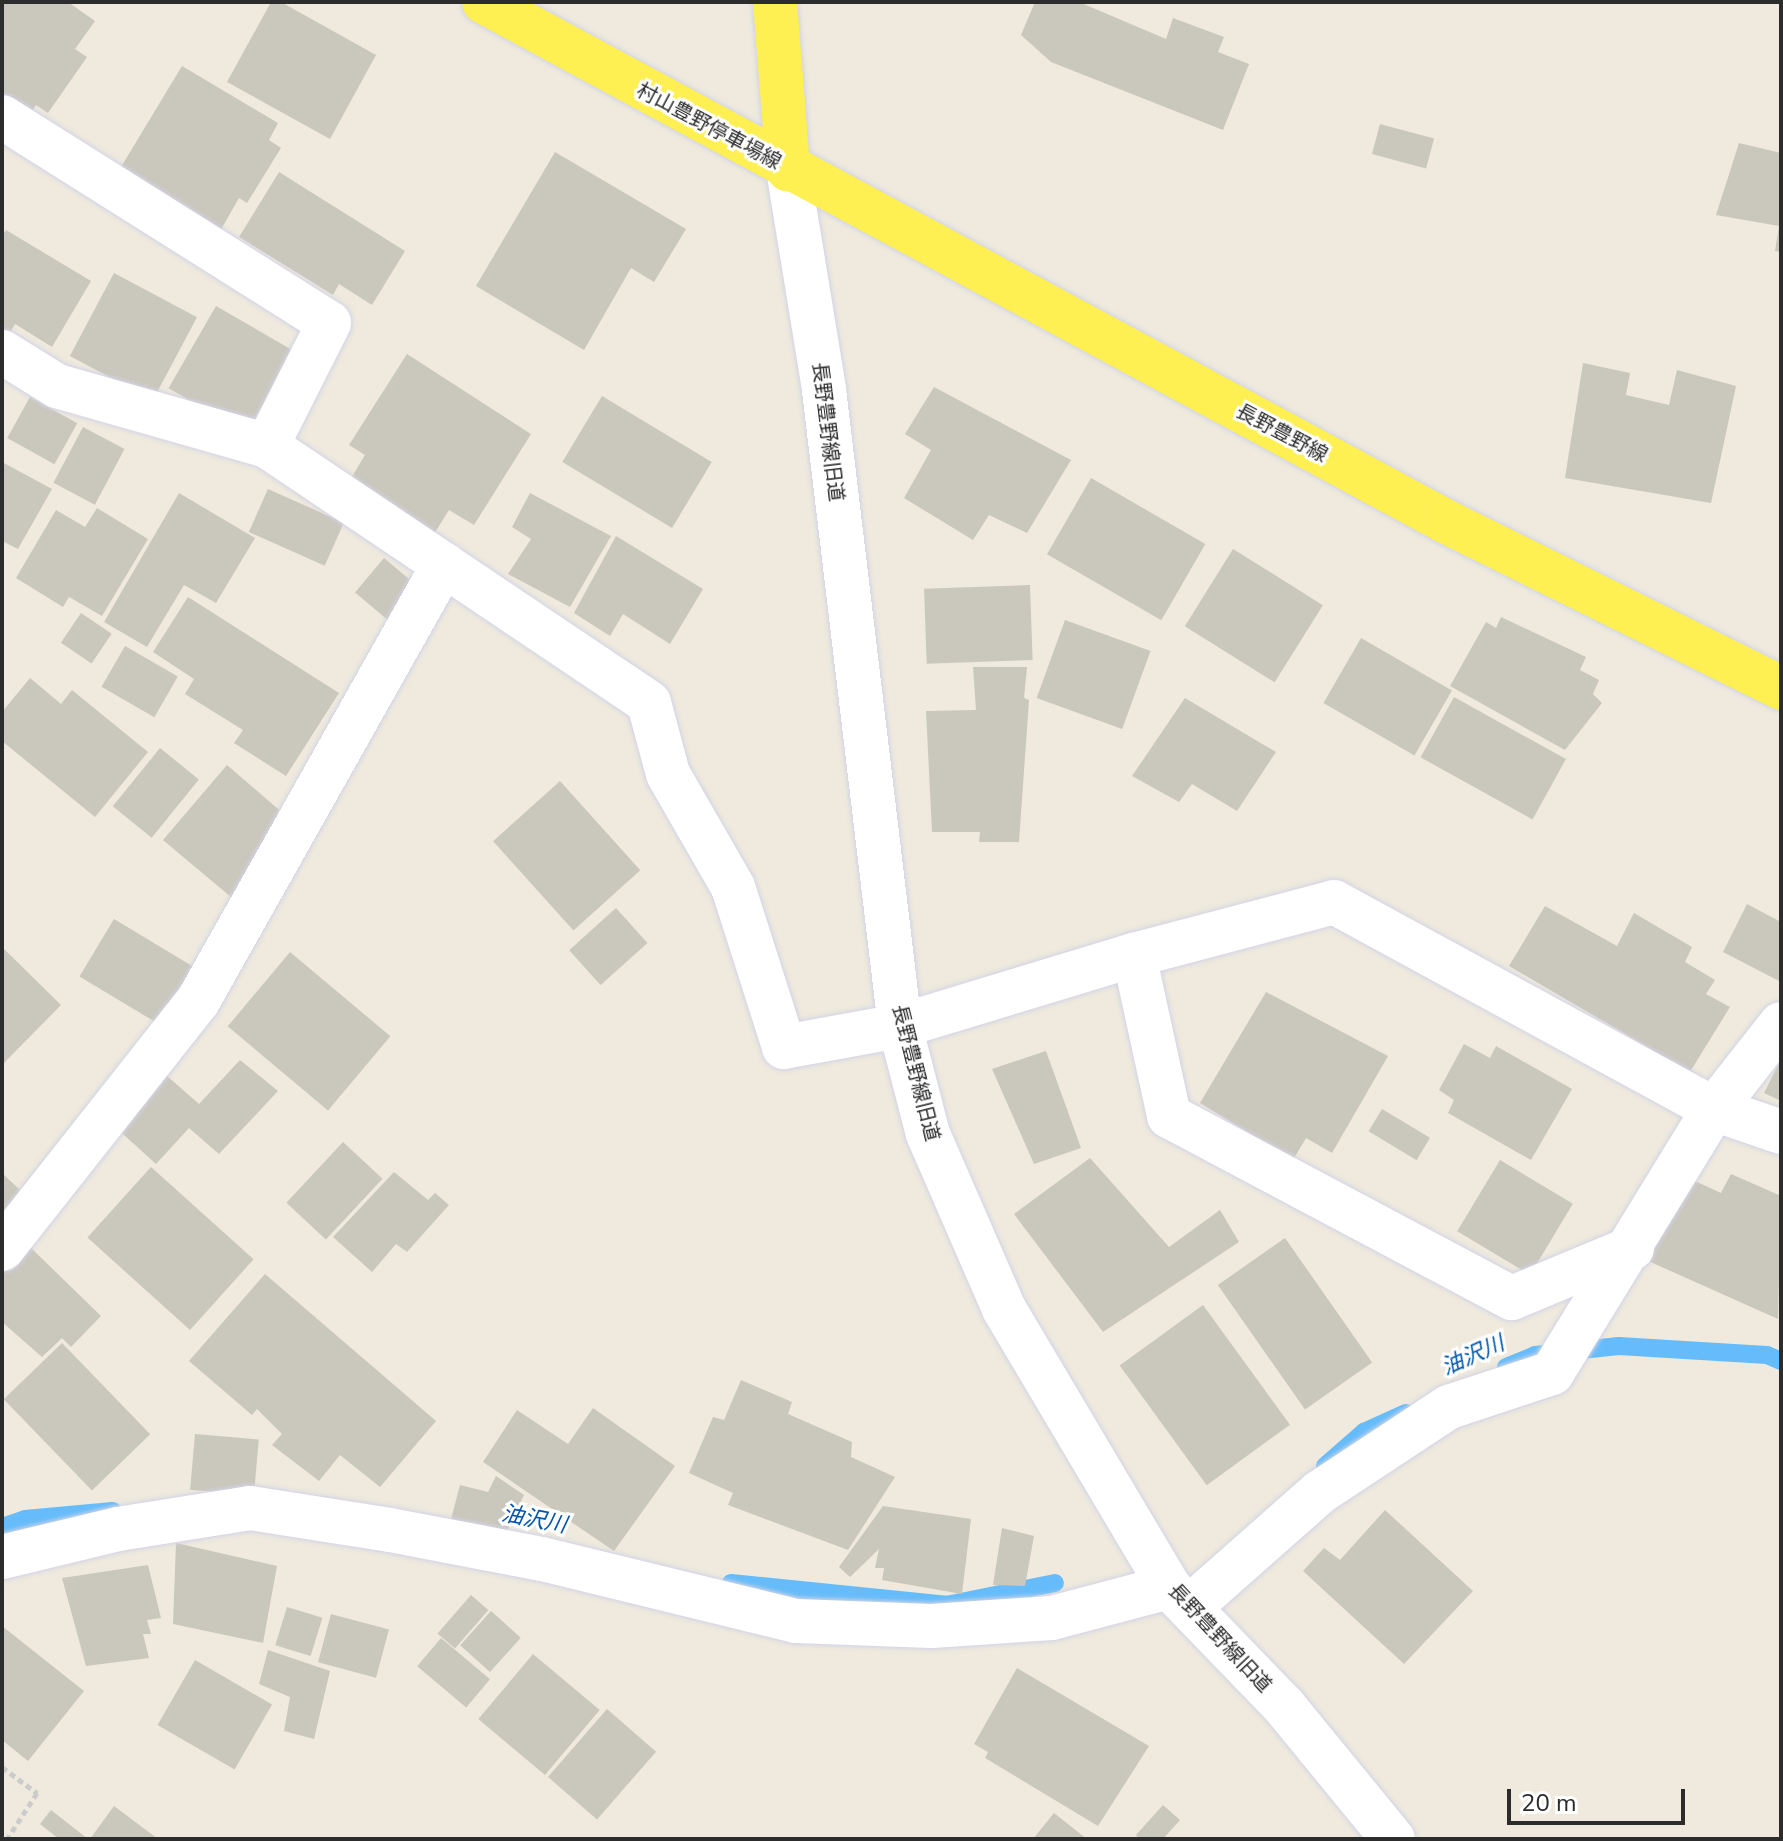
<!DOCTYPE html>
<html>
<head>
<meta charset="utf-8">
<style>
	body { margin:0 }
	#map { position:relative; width:1783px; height:1841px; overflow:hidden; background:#efeadd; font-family:"Nunito Sans","Noto Sans JP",sans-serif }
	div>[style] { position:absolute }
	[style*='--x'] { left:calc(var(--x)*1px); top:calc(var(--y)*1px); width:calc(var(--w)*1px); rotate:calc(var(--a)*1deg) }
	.stream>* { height:18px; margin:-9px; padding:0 9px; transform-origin:9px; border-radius:9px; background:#66bcfa }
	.building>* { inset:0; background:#cac7bc; transform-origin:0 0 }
	.path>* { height:5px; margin-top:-2.5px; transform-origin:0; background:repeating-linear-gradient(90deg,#ccc 0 6px,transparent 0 10px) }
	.roads { filter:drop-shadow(0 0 2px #d2d3e6) drop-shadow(0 0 2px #d2d3e6) }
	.minor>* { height:44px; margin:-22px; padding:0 22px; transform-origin:22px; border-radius:22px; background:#fff }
	.major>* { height:44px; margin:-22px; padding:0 22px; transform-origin:22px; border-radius:22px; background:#fef053 }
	span { translate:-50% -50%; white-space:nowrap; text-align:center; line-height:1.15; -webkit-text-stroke:6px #fff; paint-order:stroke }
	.street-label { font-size:20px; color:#2c2c2c }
	.water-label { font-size:22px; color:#0056ac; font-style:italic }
	.frame { position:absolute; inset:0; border:4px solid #2c2c2c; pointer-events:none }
	.scale { position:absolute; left:1507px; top:1789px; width:178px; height:36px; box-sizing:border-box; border:4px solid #2c2c2c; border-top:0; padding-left:10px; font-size:24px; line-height:28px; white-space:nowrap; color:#2c2c2c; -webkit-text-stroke:6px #fff; paint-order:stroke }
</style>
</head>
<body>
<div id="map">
	<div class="stream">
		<div style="--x:1506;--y:1367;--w:31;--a:-22"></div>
		<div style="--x:1535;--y:1355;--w:84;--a:-6.1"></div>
		<div style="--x:1619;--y:1346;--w:148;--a:3.5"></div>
		<div style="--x:1767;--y:1355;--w:15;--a:23"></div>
		<div style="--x:1325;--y:1466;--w:52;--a:-41.1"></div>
		<div style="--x:1364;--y:1432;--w:46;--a:-24.3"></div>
		<div style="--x:2;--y:1527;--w:24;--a:-19"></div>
		<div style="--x:25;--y:1519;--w:88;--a:-5.2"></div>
		<div style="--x:731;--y:1583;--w:216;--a:5.8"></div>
		<div style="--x:946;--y:1605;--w:111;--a:-11.4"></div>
	</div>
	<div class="building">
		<div style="clip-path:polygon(2px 2px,68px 2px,95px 21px,75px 49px,87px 57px,48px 113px,36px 105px,29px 116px,2px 97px)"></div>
		<div style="clip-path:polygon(271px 2px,281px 2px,376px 55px,330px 139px,227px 82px)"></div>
		<div style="clip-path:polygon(1035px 2px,1079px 2px,1166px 39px,1173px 18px,1224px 37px,1218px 52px,1249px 64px,1223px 130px,1051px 62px,1021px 35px)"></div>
		<div style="clip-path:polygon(182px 66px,278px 123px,269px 140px,281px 148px,247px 203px,239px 198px,219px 233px,118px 172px)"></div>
		<div style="left:1380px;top:124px;width:56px;height:31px;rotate:15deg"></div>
		<div style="clip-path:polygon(1739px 143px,1781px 153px,1781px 252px,1775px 251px,1779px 226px,1716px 215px)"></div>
		<div style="clip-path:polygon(555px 152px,686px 229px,654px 282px,631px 268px,584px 350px,476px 286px)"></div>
		<div style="clip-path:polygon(279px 172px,405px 251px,372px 305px,339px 284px,333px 295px,239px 237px)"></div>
		<div style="clip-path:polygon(6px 230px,91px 281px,52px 347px,15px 324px,8px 336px,2px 333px,2px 236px)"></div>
		<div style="left:114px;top:273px;width:94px;height:94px;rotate:28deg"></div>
		<div style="left:216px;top:306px;width:90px;height:95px;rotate:30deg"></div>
		<div style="clip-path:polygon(407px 354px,531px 434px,474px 525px,449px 510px,434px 534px,350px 480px,365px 455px,349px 445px)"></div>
		<div style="clip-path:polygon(1583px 363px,1630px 373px,1626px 395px,1669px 405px,1677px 370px,1736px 386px,1711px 503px,1565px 478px)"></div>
		<div style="clip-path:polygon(934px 387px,1071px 460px,1027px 533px,989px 515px,973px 540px,904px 498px,931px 450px,905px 434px)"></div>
		<div style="left:602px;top:396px;width:128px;height:77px;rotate:31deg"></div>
		<div style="left:30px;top:397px;width:54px;height:47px;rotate:29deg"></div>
		<div style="left:83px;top:427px;width:47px;height:63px;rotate:28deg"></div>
		<div style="clip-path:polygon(2px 462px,52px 489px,18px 549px,2px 541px)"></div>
		<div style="left:1091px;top:478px;width:132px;height:88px;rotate:30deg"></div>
		<div style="left:268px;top:489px;width:83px;height:47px;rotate:24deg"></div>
		<div style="clip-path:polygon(179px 493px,255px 538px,216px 603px,184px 585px,147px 647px,104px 622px)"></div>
		<div style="clip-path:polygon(530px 493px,611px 536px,570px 607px,508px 574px,531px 539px,512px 527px)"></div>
		<div style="clip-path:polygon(97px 508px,148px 539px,102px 616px,69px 597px,63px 607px,16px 578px,56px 510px,85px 527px)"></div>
		<div style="clip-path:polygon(616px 536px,703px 589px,670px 644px,623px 614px,610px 636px,574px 613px)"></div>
		<div style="left:1233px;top:549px;width:106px;height:91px;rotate:32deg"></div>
		<div style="left:384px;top:558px;width:47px;height:45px;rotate:40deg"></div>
		<div style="left:1030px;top:585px;width:75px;height:106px;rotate:88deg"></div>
		<div style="clip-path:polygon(188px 597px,339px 693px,286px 776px,234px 743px,243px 730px,185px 694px,194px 679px,153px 652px)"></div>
		<div style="left:81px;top:613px;width:37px;height:36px;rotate:34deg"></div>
		<div style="clip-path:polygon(1501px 617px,1586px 657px,1580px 670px,1599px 680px,1593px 694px,1602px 703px,1565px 750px,1450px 686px,1486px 622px,1496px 628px)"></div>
		<div style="left:1065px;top:620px;width:91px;height:83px;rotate:20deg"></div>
		<div style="left:1361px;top:638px;width:105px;height:75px;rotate:30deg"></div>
		<div style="left:125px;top:646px;width:61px;height:47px;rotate:30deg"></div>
		<div style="clip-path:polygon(973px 667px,1027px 667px,1024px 698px,1029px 700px,1019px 842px,979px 842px,980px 832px,932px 832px,926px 711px,976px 710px)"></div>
		<div style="clip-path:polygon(30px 678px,61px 704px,72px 690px,148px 752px,95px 817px,2px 741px,2px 712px)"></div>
		<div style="left:1454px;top:697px;width:128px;height:69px;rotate:29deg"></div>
		<div style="clip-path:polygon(1185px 698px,1276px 752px,1237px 811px,1192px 784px,1179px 802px,1132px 776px)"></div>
		<div style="left:160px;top:748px;width:50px;height:75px;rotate:39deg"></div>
		<div style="clip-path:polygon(227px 765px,285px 815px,268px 854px,231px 897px,163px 840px)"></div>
		<div style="left:560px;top:781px;width:120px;height:90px;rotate:48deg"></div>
		<div style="clip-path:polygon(1747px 904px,1781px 922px,1781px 982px,1723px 952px)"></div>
		<div style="clip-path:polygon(1545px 906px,1617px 946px,1634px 913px,1692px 947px,1685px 962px,1715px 980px,1706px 994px,1730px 1007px,1690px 1072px,1509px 966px)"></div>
		<div style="left:616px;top:908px;width:47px;height:63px;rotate:48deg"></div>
		<div style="left:114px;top:919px;width:96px;height:67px;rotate:31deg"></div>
		<div style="clip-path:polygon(2px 947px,61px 1005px,2px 1065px)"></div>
		<div style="left:290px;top:952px;width:131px;height:97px;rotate:40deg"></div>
		<div style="clip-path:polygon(1266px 992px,1388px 1056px,1332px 1153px,1306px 1138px,1293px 1160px,1200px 1103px)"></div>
		<div style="clip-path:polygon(1464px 1044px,1490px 1058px,1496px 1046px,1572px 1089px,1531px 1160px,1448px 1113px,1454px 1100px,1439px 1090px)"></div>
		<div style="clip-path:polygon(1046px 1051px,1081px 1148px,1034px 1164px,992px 1069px)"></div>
		<div style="clip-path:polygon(1781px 1059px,1781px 1101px,1764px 1093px)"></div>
		<div style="clip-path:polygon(240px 1060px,278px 1091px,219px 1154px,189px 1128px,156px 1164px,112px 1124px,159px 1069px,199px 1104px)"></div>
		<div style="left:1382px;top:1109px;width:56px;height:26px;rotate:31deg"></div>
		<div style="left:343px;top:1142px;width:54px;height:83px;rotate:43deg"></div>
		<div style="clip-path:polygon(1090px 1158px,1169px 1247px,1220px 1210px,1239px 1242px,1103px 1332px,1014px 1214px)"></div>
		<div style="left:1500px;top:1160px;width:85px;height:83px;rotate:31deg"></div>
		<div style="left:151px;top:1167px;width:138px;height:95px;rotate:42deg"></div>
		<div style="clip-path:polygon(394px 1172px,428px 1200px,435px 1193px,449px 1205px,407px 1252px,396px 1244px,372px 1272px,333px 1237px)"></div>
		<div style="clip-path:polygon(2px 1173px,21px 1191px,2px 1212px)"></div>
		<div style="clip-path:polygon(1731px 1174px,1781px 1196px,1778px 1319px,1646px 1260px,1686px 1177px,1721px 1193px)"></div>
		<div style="left:1285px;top:1238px;width:152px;height:82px;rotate:55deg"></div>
		<div style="clip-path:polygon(29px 1246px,101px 1316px,71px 1347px,62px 1338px,42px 1357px,2px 1322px,2px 1273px)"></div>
		<div style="clip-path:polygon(265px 1274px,436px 1421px,380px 1487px,340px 1455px,319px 1481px,272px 1445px,282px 1434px,257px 1409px,252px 1415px,189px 1361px)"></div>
		<div style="left:1203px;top:1305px;width:148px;height:103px;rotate:54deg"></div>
		<div style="left:62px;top:1343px;width:127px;height:81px;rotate:46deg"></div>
		<div style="clip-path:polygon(741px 1380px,792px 1402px,788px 1414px,852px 1442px,851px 1457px,895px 1477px,848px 1550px,728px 1505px,733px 1493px,689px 1473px,713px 1417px,724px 1420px)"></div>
		<div style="clip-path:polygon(593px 1408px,675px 1466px,614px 1551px,483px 1462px,517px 1410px,568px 1444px)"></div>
		<div style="left:195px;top:1434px;width:64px;height:56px;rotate:5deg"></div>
		<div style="clip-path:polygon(496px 1476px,524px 1495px,506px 1534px,450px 1523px,460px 1485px,488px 1492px)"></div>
		<div style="clip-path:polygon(883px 1506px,971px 1519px,962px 1594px,882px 1580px,884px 1568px,875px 1568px,879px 1549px,850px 1577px,839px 1567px)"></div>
		<div style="clip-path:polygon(1385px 1510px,1473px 1591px,1404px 1664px,1303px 1571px,1324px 1548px,1340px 1560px)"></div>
		<div style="clip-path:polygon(1002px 1528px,1034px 1536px,1025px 1586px,993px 1585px)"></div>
		<div style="clip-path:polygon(176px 1543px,277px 1566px,263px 1643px,173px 1624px)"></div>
		<div style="clip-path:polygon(148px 1565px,161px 1618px,147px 1620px,151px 1634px,143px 1634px,149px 1658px,86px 1666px,62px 1578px)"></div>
		<div style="left:471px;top:1595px;width:23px;height:51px;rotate:41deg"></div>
		<div style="left:287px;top:1607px;width:37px;height:40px;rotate:17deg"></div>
		<div style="left:491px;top:1611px;width:40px;height:46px;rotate:42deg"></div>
		<div style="left:331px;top:1614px;width:60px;height:50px;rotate:15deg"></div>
		<div style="clip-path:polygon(2px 1626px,84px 1691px,28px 1761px,2px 1740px)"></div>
		<div style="left:441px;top:1638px;width:64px;height:37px;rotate:40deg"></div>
		<div style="clip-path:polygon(268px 1650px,330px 1671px,314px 1739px,284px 1731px,290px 1697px,259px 1684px)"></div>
		<div style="left:533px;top:1654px;width:87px;height:85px;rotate:40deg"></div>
		<div style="left:195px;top:1660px;width:89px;height:75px;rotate:30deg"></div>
		<div style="clip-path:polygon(1017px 1668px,1149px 1746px,1098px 1826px,985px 1758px,988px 1752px,974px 1744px)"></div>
		<div style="left:607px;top:1709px;width:65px;height:90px;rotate:41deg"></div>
		<div style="clip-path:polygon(1163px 1805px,1180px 1820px,1163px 1839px,1139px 1839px,1136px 1835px)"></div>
		<div style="clip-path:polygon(114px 1806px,158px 1839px,90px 1839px)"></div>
		<div style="clip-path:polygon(51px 1810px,88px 1839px,59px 1839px,40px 1824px)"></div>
		<div style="clip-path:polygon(1054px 1813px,1087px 1839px,1033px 1839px)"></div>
	</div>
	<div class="path">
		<div style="--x:2;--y:1767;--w:44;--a:36.6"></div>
		<div style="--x:37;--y:1793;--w:55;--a:123.1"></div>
	</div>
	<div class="roads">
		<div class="minor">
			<div style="--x:2;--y:117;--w:386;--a:32.2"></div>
			<div style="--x:329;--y:323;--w:138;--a:116.8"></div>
			<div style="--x:788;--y:169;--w:224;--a:80.7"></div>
			<div style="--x:824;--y:390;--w:641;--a:83.19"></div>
			<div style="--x:900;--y:1026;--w:112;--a:75.5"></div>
			<div style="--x:928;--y:1134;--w:191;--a:66.5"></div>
			<div style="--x:1004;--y:1309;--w:323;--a:59.3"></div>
			<div style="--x:1169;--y:1587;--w:165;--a:46"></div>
			<div style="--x:1284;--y:1706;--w:172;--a:50.7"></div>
			<div style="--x:2;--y:352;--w:65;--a:31.7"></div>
			<div style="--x:57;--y:386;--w:218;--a:15.9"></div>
			<div style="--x:267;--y:446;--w:460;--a:33.9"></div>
			<div style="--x:649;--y:703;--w:73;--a:75"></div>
			<div style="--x:668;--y:774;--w:130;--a:60.1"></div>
			<div style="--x:733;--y:887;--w:168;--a:72.3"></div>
			<div style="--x:784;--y:1047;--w:118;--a:-10.3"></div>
			<div style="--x:900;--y:1026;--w:245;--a:-16.9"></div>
			<div style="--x:1134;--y:955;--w:165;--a:77.7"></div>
			<div style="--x:1169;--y:1116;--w:388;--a:28"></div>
			<div style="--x:1512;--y:1298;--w:130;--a:-22.6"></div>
			<div style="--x:1134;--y:955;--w:207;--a:-14.8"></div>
			<div style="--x:1334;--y:902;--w:433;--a:28.6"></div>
			<div style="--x:1714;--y:1109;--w:71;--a:18.9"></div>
			<div style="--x:2;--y:1249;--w:316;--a:-51.7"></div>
			<div style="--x:198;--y:1001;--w:501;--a:-60.62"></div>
			<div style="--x:2;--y:1557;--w:119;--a:-13.6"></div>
			<div style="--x:118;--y:1529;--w:134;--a:-9"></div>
			<div style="--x:250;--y:1508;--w:142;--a:8.9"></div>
			<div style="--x:390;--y:1530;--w:155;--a:10.8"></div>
			<div style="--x:542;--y:1559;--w:261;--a:13.7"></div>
			<div style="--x:796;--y:1621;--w:135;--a:2.1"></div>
			<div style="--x:931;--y:1626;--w:121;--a:-3.8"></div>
			<div style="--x:1052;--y:1618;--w:121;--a:-14.8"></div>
			<div style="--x:1191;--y:1606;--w:172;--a:-41.5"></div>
			<div style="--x:1320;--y:1492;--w:154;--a:-33.4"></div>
			<div style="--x:1449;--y:1407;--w:108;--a:-18.3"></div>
			<div style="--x:1552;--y:1373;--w:310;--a:-58.5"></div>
			<div style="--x:1714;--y:1109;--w:108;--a:-51.8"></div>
		</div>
		<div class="major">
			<div style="--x:484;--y:2;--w:1094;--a:28.37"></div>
			<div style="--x:1447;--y:522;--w:373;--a:26.4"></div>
			<div style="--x:775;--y:2;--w:168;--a:85.5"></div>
		</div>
	</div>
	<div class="street-label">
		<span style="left:709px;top:126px;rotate:28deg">村山豊野停車場線</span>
		<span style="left:828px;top:432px;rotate:83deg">長野豊野線旧道</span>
		<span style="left:1282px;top:433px;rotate:28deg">長野豊野線</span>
		<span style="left:916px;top:1073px;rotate:76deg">長野豊野線旧道</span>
		<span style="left:1220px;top:1638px;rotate:47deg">長野豊野線旧道</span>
	</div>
	<div class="water-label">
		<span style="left:1473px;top:1356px;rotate:-24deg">油沢川</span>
		<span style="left:534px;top:1520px;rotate:11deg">油沢川</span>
	</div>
	<div class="frame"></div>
	<div class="scale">20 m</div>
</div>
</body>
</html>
